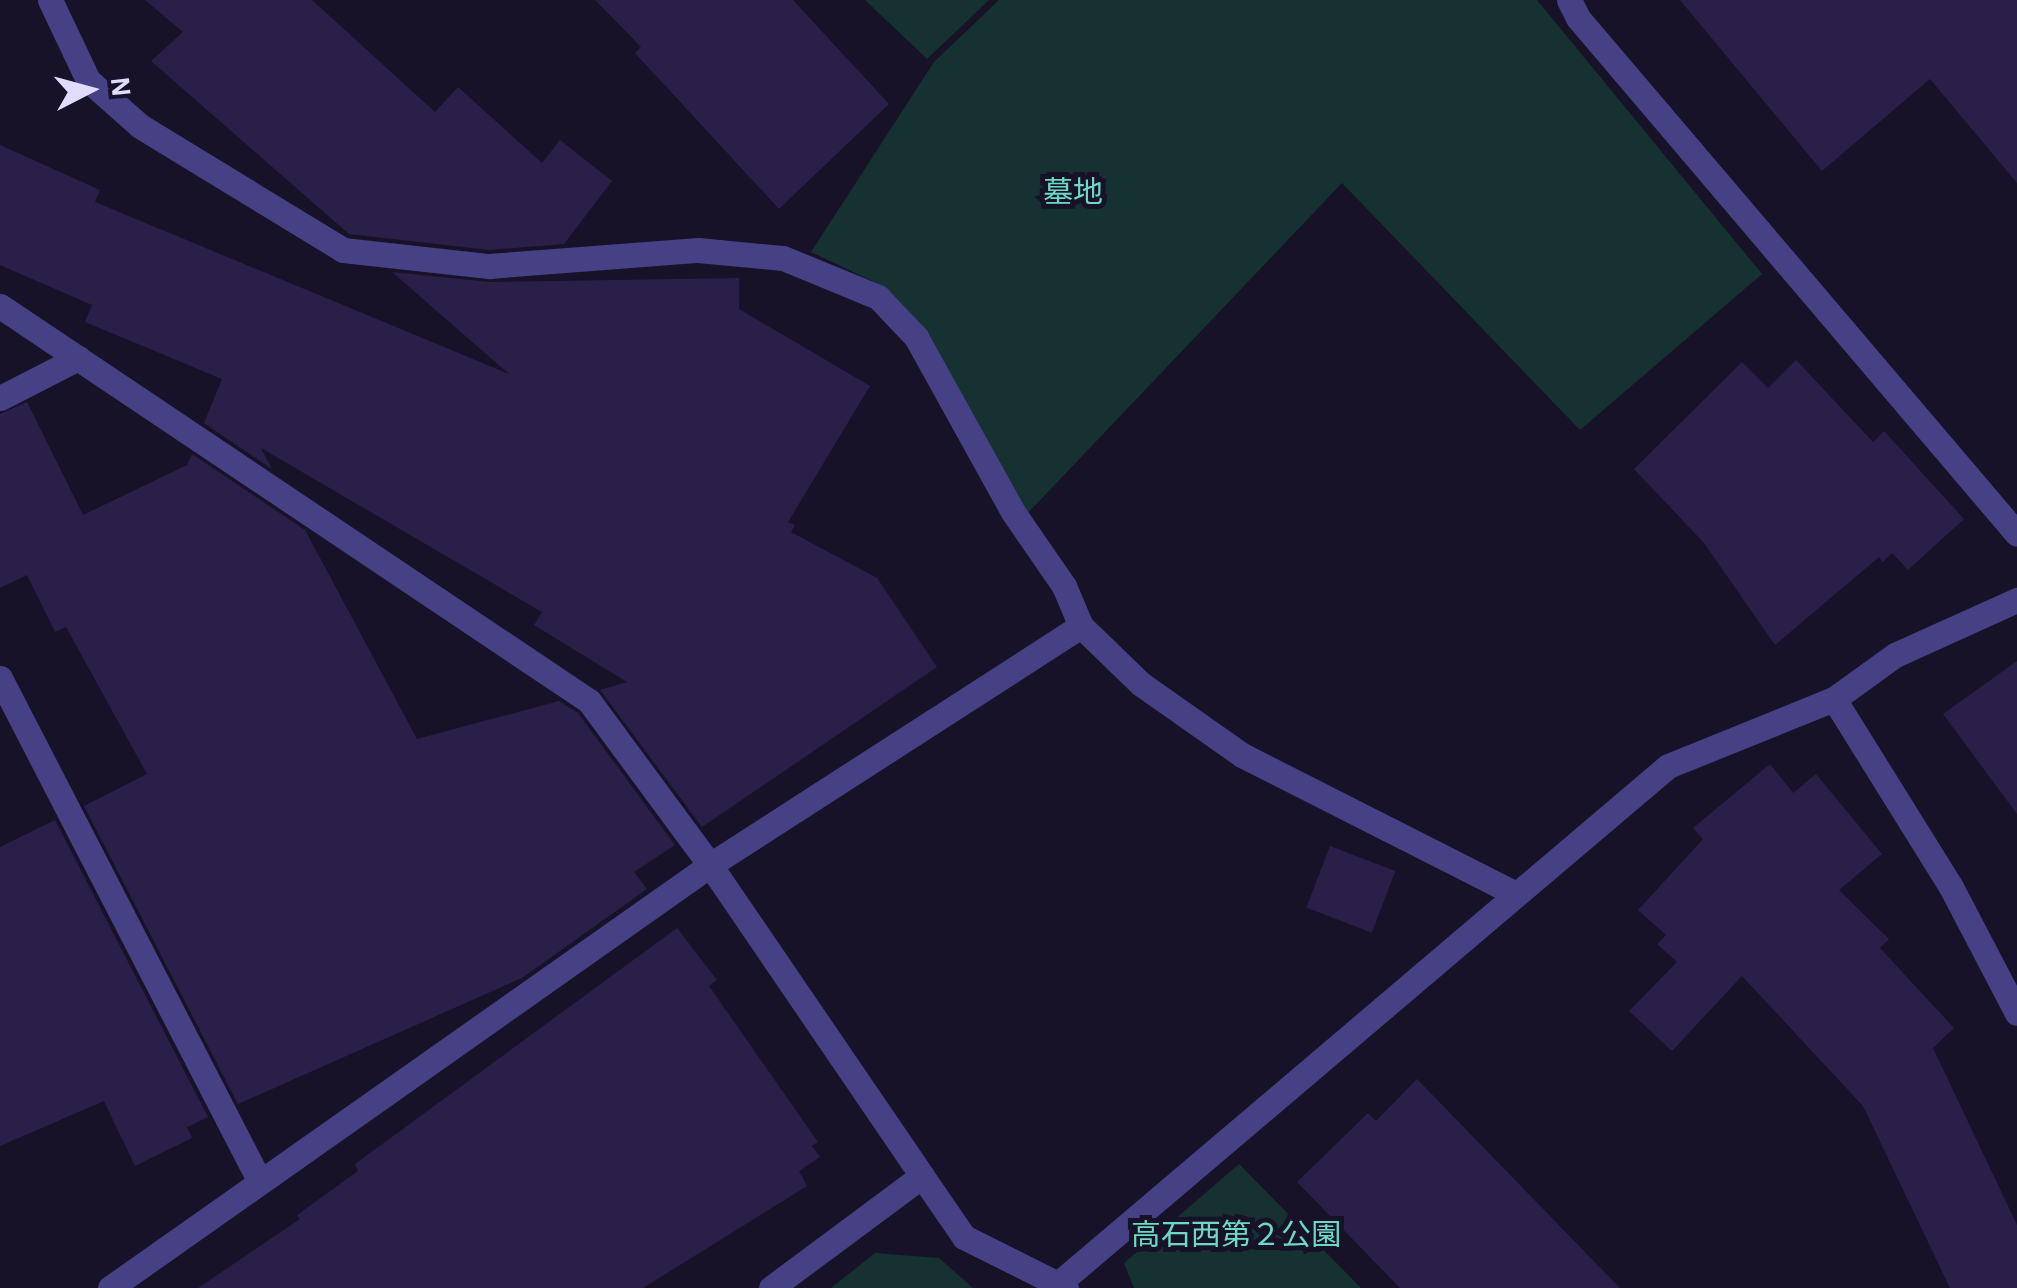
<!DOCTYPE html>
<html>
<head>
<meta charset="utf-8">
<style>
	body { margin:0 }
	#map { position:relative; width:2017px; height:1288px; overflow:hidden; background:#171228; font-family:"Alegreya Sans","Noto Sans JP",sans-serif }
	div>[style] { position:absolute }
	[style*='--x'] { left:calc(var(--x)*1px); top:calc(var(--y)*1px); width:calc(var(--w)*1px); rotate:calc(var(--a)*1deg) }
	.green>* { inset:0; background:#153132 }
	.building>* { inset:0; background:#2a1f48; transform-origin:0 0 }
	.minor>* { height:25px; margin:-12.5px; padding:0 12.5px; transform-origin:12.5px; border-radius:12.5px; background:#464084 }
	span { translate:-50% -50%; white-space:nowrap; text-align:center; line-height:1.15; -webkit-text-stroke:10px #171228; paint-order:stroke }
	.park-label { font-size:30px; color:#6bd9c3 }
	.north { position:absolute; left:40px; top:40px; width:100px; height:100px; -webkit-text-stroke:8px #171228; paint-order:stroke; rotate:84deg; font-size:28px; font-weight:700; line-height:40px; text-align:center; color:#e1dbfd }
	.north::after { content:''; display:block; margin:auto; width:35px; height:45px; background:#e1dbfd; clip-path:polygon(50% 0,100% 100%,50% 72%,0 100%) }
</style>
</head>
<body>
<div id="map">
	<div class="green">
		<div style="clip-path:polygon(865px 0,989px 0,927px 59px)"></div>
		<div style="clip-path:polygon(999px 0,1537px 0,1762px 274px,1580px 430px,1342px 183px,1026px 515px,926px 330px,885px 287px,811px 252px,934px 62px)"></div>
		<div style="clip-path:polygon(1239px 1164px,1361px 1288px,1134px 1288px,1124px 1263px)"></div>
		<div style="clip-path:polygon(875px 1253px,939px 1258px,973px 1288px,831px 1288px)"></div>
	</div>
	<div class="building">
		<div style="clip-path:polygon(145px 0,312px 0,435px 112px,458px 87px,542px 163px,560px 140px,612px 181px,564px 244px,489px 250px,349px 234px,151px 61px,183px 32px)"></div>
		<div style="clip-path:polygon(595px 0,793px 0,889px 104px,779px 209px,635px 53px,641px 47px)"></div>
		<div style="clip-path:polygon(1680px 0,2017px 0,2017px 183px,1930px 79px,1822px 171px)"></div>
		<div style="clip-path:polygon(0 145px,100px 190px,95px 202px,509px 374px,392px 272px,490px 282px,739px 278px,739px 309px,870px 386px,788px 522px,795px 525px,791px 532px,877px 578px,937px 667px,702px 827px,600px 690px,627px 682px,534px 625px,542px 612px,261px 448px,272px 469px,204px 423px,222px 379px,85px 322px,92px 305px,0 265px)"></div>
		<div style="clip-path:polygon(1796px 360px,1873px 442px,1884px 431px,1964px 519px,1908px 570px,1892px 553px,1883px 562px,1879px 557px,1775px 645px,1704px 543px,1634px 469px,1742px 362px,1768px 388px)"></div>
		<div style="clip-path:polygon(27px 402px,83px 515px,187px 465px,192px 454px,305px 530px,417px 739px,559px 701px,578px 713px,675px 845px,634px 872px,647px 889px,522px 978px,238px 1104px,84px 806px,147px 774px,66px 627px,55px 632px,27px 575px,0 588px,0 414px)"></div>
		<div style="clip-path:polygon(2017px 661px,2017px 814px,1943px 714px)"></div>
		<div style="clip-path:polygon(1770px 764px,1793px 793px,1816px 774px,1882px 854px,1839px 890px,1889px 939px,1880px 948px,1954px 1028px,1933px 1048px,2017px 1225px,2017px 1288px,1950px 1288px,1863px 1106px,1742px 976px,1672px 1051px,1629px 1011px,1677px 962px,1657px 944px,1666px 935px,1638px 910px,1703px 839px,1693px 828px)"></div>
		<div style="clip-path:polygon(55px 820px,208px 1117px,187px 1127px,192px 1138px,135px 1166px,104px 1101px,0 1146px,0 847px)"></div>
		<div style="left:1330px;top:846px;width:70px;height:66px;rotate:21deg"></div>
		<div style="clip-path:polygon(677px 928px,717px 980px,709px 986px,818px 1142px,812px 1146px,820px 1157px,799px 1171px,807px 1186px,643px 1288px,198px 1288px,300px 1219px,297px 1215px,358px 1171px,355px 1164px)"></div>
		<div style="clip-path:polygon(1417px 1079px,1620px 1288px,1400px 1288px,1297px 1182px,1368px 1113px,1376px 1121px)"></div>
	</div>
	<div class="minor">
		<div style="--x:50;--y:0;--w:89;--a:64.6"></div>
		<div style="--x:88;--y:80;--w:69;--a:41.5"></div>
		<div style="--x:140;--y:126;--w:238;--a:31.4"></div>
		<div style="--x:343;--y:250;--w:147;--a:6.3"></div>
		<div style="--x:489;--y:266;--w:210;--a:-4.4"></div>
		<div style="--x:698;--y:250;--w:85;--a:5.4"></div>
		<div style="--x:783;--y:258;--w:103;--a:22.3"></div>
		<div style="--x:878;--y:297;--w:55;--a:46.5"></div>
		<div style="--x:916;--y:337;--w:200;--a:61"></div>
		<div style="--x:1013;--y:512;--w:90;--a:55.4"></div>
		<div style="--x:1064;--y:586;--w:43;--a:67"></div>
		<div style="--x:1081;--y:626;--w:83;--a:44"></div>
		<div style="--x:1141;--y:684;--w:123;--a:35.1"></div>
		<div style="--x:1242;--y:755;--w:307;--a:26.9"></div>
		<div style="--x:1569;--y:0;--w:20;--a:63"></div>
		<div style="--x:1578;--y:18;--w:677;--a:49.61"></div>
		<div style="--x:0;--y:306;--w:709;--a:33.85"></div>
		<div style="--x:589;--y:701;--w:204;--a:53.6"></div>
		<div style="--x:710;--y:865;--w:376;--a:55.7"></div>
		<div style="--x:0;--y:398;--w:88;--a:-27.1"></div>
		<div style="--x:0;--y:678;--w:567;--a:62.71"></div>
		<div style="--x:1834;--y:699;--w:221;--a:58.1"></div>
		<div style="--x:1951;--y:887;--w:142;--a:62.4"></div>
		<div style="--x:1059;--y:1283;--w:799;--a:-40.33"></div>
		<div style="--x:1668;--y:766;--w:179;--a:-22"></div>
		<div style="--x:1834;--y:699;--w:75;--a:-35.8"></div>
		<div style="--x:1895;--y:655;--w:134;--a:-24.3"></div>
		<div style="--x:110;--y:1288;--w:734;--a:-35.18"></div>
		<div style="--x:710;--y:865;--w:441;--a:-32.8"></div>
		<div style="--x:771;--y:1288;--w:188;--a:-36.6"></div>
		<div style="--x:922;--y:1176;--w:74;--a:55.5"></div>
		<div style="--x:964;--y:1237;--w:114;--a:26.6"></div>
	</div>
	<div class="park-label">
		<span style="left:1073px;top:193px">墓地</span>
		<span style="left:1236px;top:1236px">高石西第２公園</span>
	</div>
	<div class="north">N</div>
</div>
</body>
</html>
